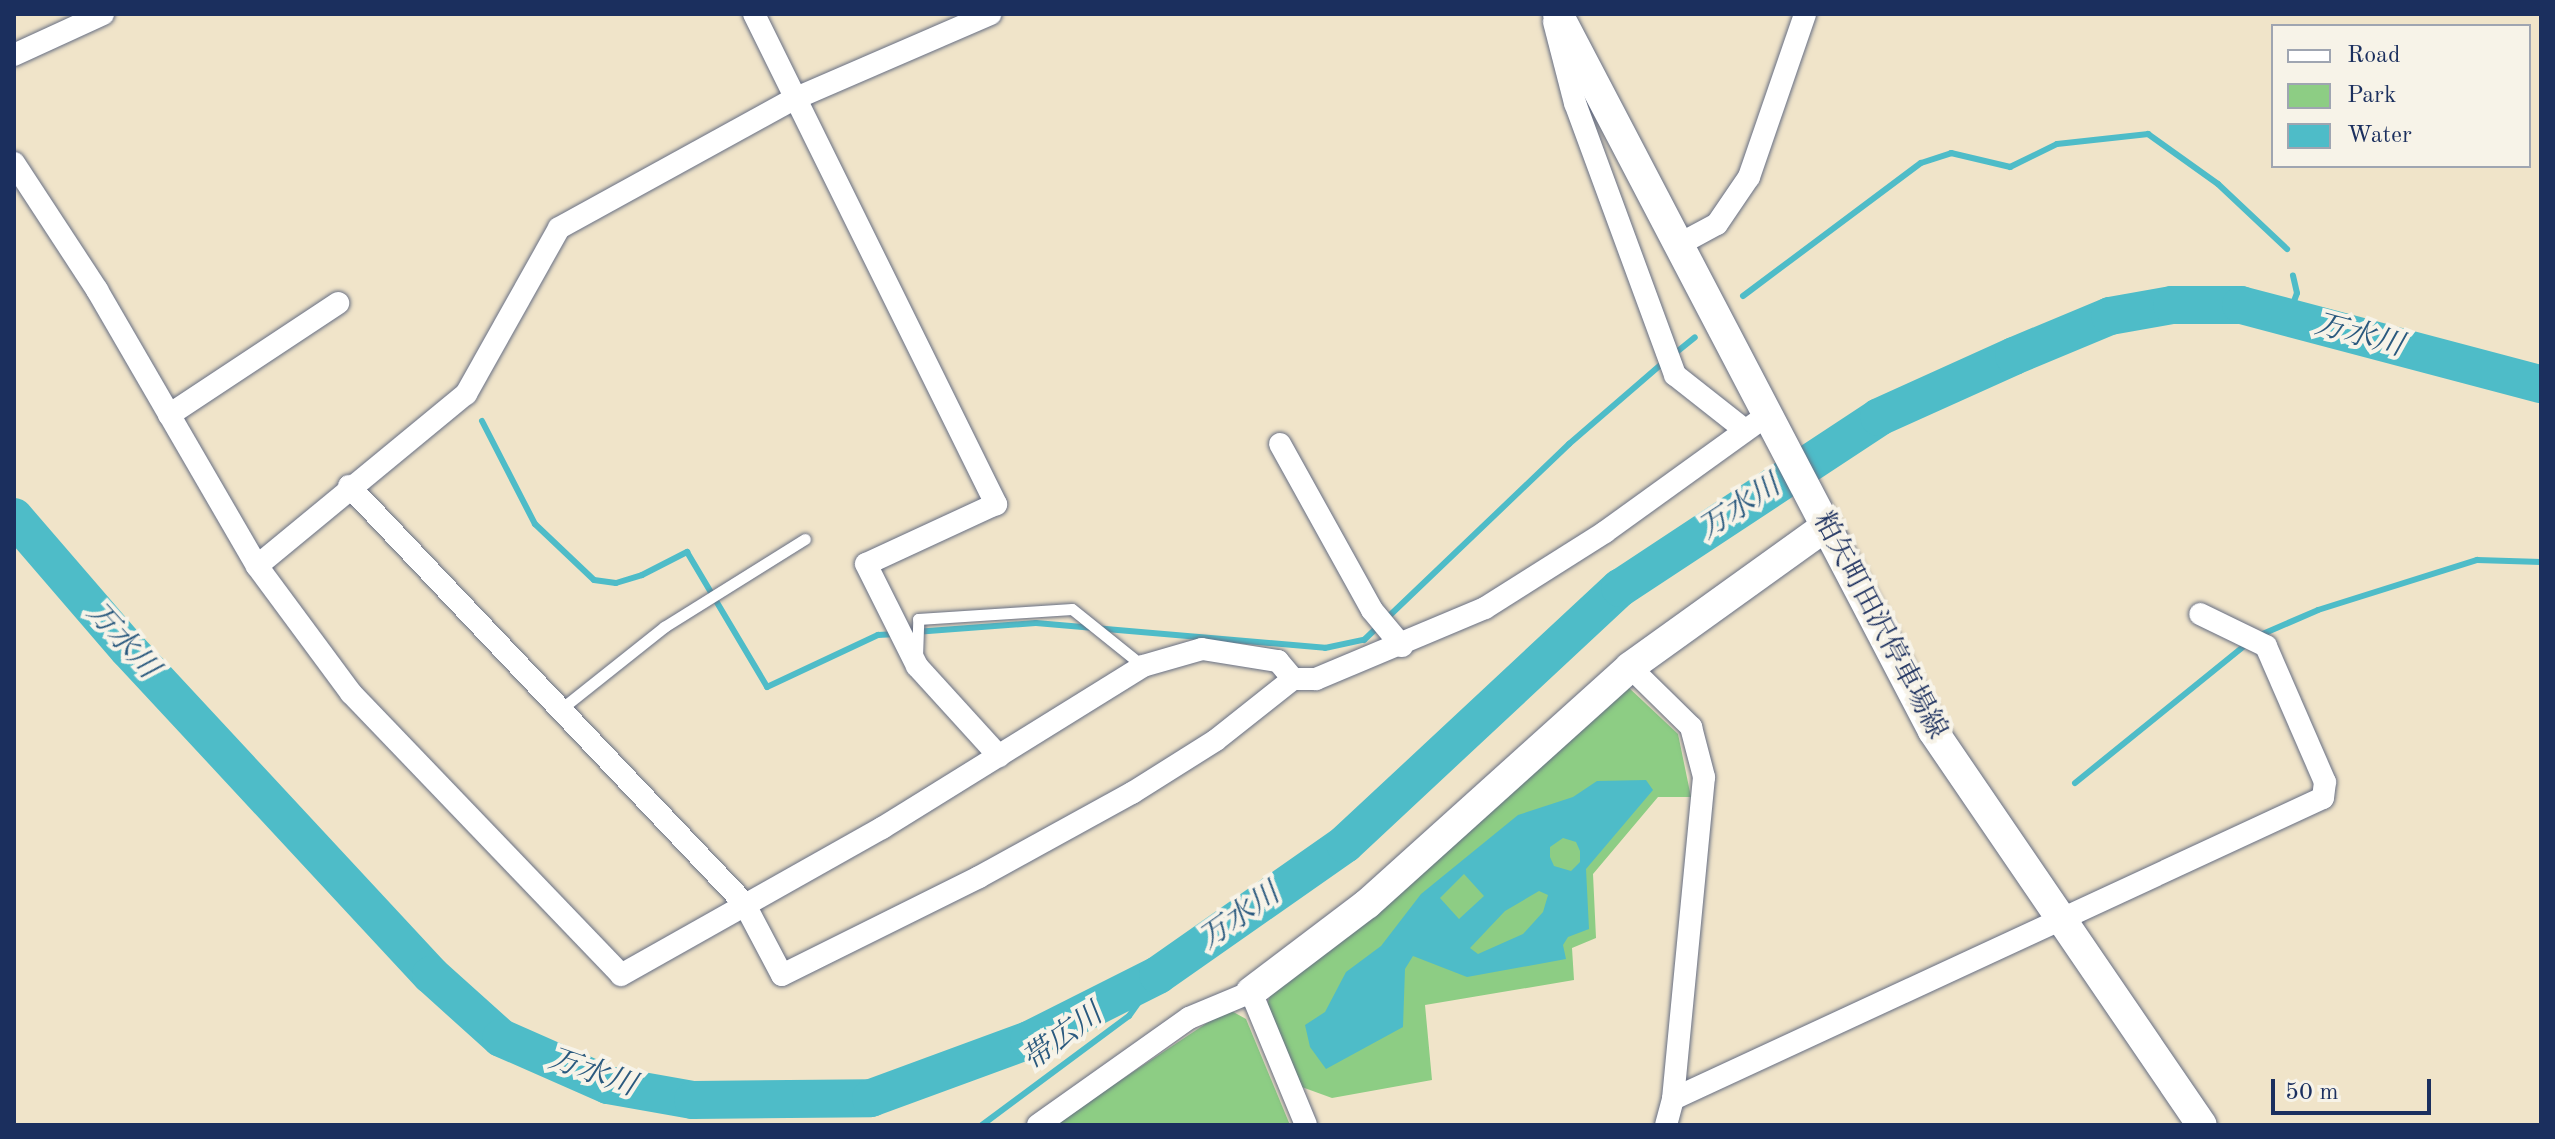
<!DOCTYPE html>
<html>
<head>
<meta charset="utf-8">
<style>
	body { margin:0 }
	#map { position:relative; width:2555px; height:1139px; overflow:hidden; background:#f0e4c9; font-family:"Old Standard TT","Noto Serif JP",serif }
	div>[style] { position:absolute }
	[style*='--x'] { left:calc(var(--x)*1px); top:calc(var(--y)*1px); width:calc(var(--w)*1px); rotate:calc(var(--a)*1deg) }
	.green>* { inset:0; background:#8dcd84 }
	.water>* { inset:0; background:#4ebcc8 }
	.stream>* { height:6px; margin:-3px; padding:0 3px; transform-origin:3px; border-radius:3px; background:#4ebcc8 }
	.river>* { height:38px; margin:-19px; padding:0 19px; transform-origin:19px; border-radius:19px; background:#4ebcc8 }
	.roads { filter:drop-shadow(0 0 2px #666e83) drop-shadow(0 0 2px #666e83) }
	.lane>* { height:11px; margin:-5.5px; padding:0 5.5px; transform-origin:5.5px; border-radius:5.5px; background:#fff }
	.street>* { height:22px; margin:-11px; padding:0 11px; transform-origin:11px; border-radius:11px; background:#fff }
	.secondary>* { height:30px; margin:-15px; padding:0 15px; transform-origin:15px; border-radius:15px; background:#fff }
	span { translate:-50% -50%; white-space:nowrap; text-align:center; line-height:1.15; -webkit-text-stroke:8px #f7f3e8; paint-order:stroke }
	.street-label { font-size:28px; color:#1b2f5e }
	.water-label { font-size:30px; color:#2a597e; font-style:italic }
	.frame { position:absolute; inset:0; border:16px solid #1b2f5e; pointer-events:none }
	.legend { position:absolute; left:2271px; top:24px; width:260px; height:144px; box-sizing:border-box; background:#f7f3e8; border:2px solid #9fa5b1; margin:0; padding:10px 14px; list-style:none; font-size:24px; color:#1b2f5e }
	.legend li { display:flex; align-items:center; gap:16px; height:40px }
	.legend b { width:40px; border:2px solid #9fa5b1 }
	.scale { position:absolute; left:2271px; top:1079px; width:160px; height:36px; box-sizing:border-box; border:4px solid #1b2f5e; border-top:0; padding-left:10px; font-size:24px; line-height:28px; white-space:nowrap; color:#1b2f5e; -webkit-text-stroke:6px #f7f3e8; paint-order:stroke }
</style>
</head>
<body>
<div id="map">
	<div class="green">
		<div style="clip-path:polygon(1627px 686px,1678px 734px,1691px 797px,1658px 797px,1593px 874px,1596px 938px,1572px 948px,1574px 980px,1425px 1005px,1432px 1080px,1332px 1098px,1299px 1086px,1267px 1005px,1272px 990px,1375px 914px)"></div>
		<div style="clip-path:polygon(1228px 1009px,1246px 1019px,1290px 1125px,1053px 1125px)"></div>
	</div>
	<div class="water">
		<div style="clip-path:polygon(evenodd,1646px 780px,1653px 790px,1586px 869px,1589px 929px,1568px 937px,1563px 945px,1566px 959px,1467px 977px,1413px 956px,1405px 969px,1403px 1027px,1326px 1069px,1310px 1047px,1305px 1025px,1325px 1012px,1346px 972px,1381px 946px,1421px 894px,1518px 815px,1573px 797px,1597px 781px,1646px 780px,1563px 838px,1576px 842px,1580px 851px,1580px 862px,1571px 871px,1554px 866px,1550px 857px,1550px 847px,1563px 838px,1646px 780px,1464px 874px,1484px 896px,1459px 919px,1440px 898px,1464px 874px,1646px 780px,1539px 891px,1548px 895px,1543px 912px,1523px 934px,1478px 954px,1470px 948px,1505px 911px,1539px 891px)"></div>
	</div>
	<div class="stream">
		<div style="--x:1743;--y:296;--w:222;--a:-36.8"></div>
		<div style="--x:1921;--y:163;--w:32;--a:-18"></div>
		<div style="--x:1951;--y:153;--w:61;--a:13.3"></div>
		<div style="--x:2010;--y:167;--w:52;--a:-26.1"></div>
		<div style="--x:2057;--y:144;--w:92;--a:-6.3"></div>
		<div style="--x:2148;--y:134;--w:86;--a:35.5"></div>
		<div style="--x:2218;--y:184;--w:95;--a:43.3"></div>
		<div style="--x:2289;--y:315;--w:23;--a:-70"></div>
		<div style="--x:2297;--y:293;--w:18;--a:-103"></div>
		<div style="--x:1673;--y:355;--w:28;--a:-39"></div>
		<div style="--x:482;--y:421;--w:116;--a:62.8"></div>
		<div style="--x:535;--y:524;--w:81;--a:43.5"></div>
		<div style="--x:594;--y:580;--w:22;--a:8"></div>
		<div style="--x:616;--y:583;--w:27;--a:-17"></div>
		<div style="--x:642;--y:575;--w:51;--a:-27.1"></div>
		<div style="--x:687;--y:552;--w:157;--a:59.3"></div>
		<div style="--x:767;--y:687;--w:123;--a:-25.1"></div>
		<div style="--x:878;--y:635;--w:18;--a:-3"></div>
		<div style="--x:915;--y:632;--w:121;--a:-4.3"></div>
		<div style="--x:1036;--y:623;--w:290;--a:4.9"></div>
		<div style="--x:1325;--y:648;--w:40;--a:-12"></div>
		<div style="--x:1364;--y:640;--w:284;--a:-43.7"></div>
		<div style="--x:1569;--y:444;--w:125;--a:-40.8"></div>
		<div style="--x:2258;--y:636;--w:65;--a:-23.4"></div>
		<div style="--x:2318;--y:610;--w:167;--a:-17.5"></div>
		<div style="--x:2477;--y:560;--w:64;--a:1.8"></div>
		<div style="--x:2075;--y:783;--w:224;--a:-39"></div>
		<div style="--x:982;--y:1125;--w:183;--a:-36.6"></div>
		<div style="--x:1129;--y:1016;--w:50;--a:-54.7"></div>
	</div>
	<div class="river">
		<div style="--x:14;--y:517;--w:174;--a:49.2"></div>
		<div style="--x:128;--y:649;--w:445;--a:47.1"></div>
		<div style="--x:431;--y:975;--w:94;--a:42"></div>
		<div style="--x:501;--y:1038;--w:117;--a:23.7"></div>
		<div style="--x:608;--y:1085;--w:86;--a:10"></div>
		<div style="--x:693;--y:1100;--w:178;--a:-0.6"></div>
		<div style="--x:871;--y:1098;--w:168;--a:-20.2"></div>
		<div style="--x:1029;--y:1040;--w:144;--a:-26.7"></div>
		<div style="--x:1158;--y:975;--w:228;--a:-35"></div>
		<div style="--x:1345;--y:844;--w:376;--a:-43"></div>
		<div style="--x:1620;--y:588;--w:310;--a:-33.4"></div>
		<div style="--x:1879;--y:417;--w:148;--a:-24.3"></div>
		<div style="--x:2014;--y:356;--w:104;--a:-22.6"></div>
		<div style="--x:2110;--y:316;--w:63;--a:-10.1"></div>
		<div style="--x:2172;--y:305;--w:69;--a:0"></div>
		<div style="--x:2241;--y:305;--w:310;--a:14.8"></div>
	</div>
	<div class="roads">
		<div class="lane">
			<div style="--x:917;--y:657;--w:38;--a:-88"></div>
			<div style="--x:918;--y:619;--w:154;--a:-3.7"></div>
			<div style="--x:1072;--y:609;--w:91;--a:38.8"></div>
			<div style="--x:561;--y:709;--w:132;--a:-38.5"></div>
			<div style="--x:664;--y:627;--w:166;--a:-32"></div>
		</div>
		<div class="street">
			<div style="--x:754;--y:14;--w:547;--a:63.72"></div>
			<div style="--x:996;--y:504;--w:143;--a:155.2"></div>
			<div style="--x:866;--y:564;--w:114;--a:63.4"></div>
			<div style="--x:917;--y:666;--w:122;--a:47.7"></div>
			<div style="--x:1554;--y:22;--w:84;--a:75.5"></div>
			<div style="--x:1575;--y:103;--w:290;--a:69.8"></div>
			<div style="--x:1675;--y:375;--w:89;--a:38.2"></div>
			<div style="--x:14;--y:55;--w:98;--a:-24.7"></div>
			<div style="--x:14;--y:163;--w:152;--a:56.8"></div>
			<div style="--x:97;--y:290;--w:319;--a:59.9"></div>
			<div style="--x:257;--y:566;--w:158;--a:53.5"></div>
			<div style="--x:351;--y:693;--w:390;--a:46.2"></div>
			<div style="--x:621;--y:975;--w:300;--a:-29.4"></div>
			<div style="--x:882;--y:828;--w:307;--a:-31.8"></div>
			<div style="--x:1143;--y:666;--w:61;--a:-16.1"></div>
			<div style="--x:1202;--y:649;--w:77;--a:9"></div>
			<div style="--x:1278;--y:661;--w:23;--a:50"></div>
			<div style="--x:1678;--y:245;--w:44;--a:-28.3"></div>
			<div style="--x:1717;--y:224;--w:57;--a:-55.8"></div>
			<div style="--x:1749;--y:177;--w:172;--a:-71"></div>
			<div style="--x:169;--y:415;--w:203;--a:-33.5"></div>
			<div style="--x:1280;--y:444;--w:190;--a:61"></div>
			<div style="--x:1372;--y:610;--w:47;--a:50.2"></div>
			<div style="--x:349;--y:486;--w:574;--a:46.55"></div>
			<div style="--x:744;--y:903;--w:81;--a:62.2"></div>
			<div style="--x:782;--y:975;--w:220;--a:-26.4"></div>
			<div style="--x:979;--y:877;--w:175;--a:-28.8"></div>
			<div style="--x:1132;--y:793;--w:99;--a:-32.2"></div>
			<div style="--x:1216;--y:740;--w:98;--a:-38.4"></div>
			<div style="--x:1293;--y:679;--w:23;--a:0"></div>
			<div style="--x:1316;--y:679;--w:183;--a:-22.8"></div>
			<div style="--x:1485;--y:608;--w:142;--a:-32.3"></div>
			<div style="--x:1605;--y:532;--w:198;--a:-35.8"></div>
			<div style="--x:257;--y:566;--w:271;--a:-39.5"></div>
			<div style="--x:466;--y:394;--w:190;--a:-60.7"></div>
			<div style="--x:559;--y:228;--w:268;--a:-28.8"></div>
			<div style="--x:794;--y:99;--w:214;--a:-23.4"></div>
			<div style="--x:1630;--y:667;--w:86;--a:44.5"></div>
			<div style="--x:1691;--y:727;--w:52;--a:75.4"></div>
			<div style="--x:1704;--y:777;--w:323;--a:95.5"></div>
			<div style="--x:1673;--y:1099;--w:27;--a:105"></div>
			<div style="--x:1673;--y:1099;--w:716;--a:-24.85"></div>
			<div style="--x:2323;--y:798;--w:16;--a:-83"></div>
			<div style="--x:2325;--y:782;--w:148;--a:-113.5"></div>
			<div style="--x:2266;--y:646;--w:73;--a:-154.1"></div>
			<div style="--x:1038;--y:1125;--w:185;--a:-35.3"></div>
			<div style="--x:1189;--y:1018;--w:67;--a:-22.8"></div>
			<div style="--x:1251;--y:992;--w:144;--a:67.5"></div>
		</div>
		<div class="secondary">
			<div style="--x:1558;--y:14;--w:809;--a:62.39"></div>
			<div style="--x:1933;--y:731;--w:477;--a:55.7"></div>
			<div style="--x:1251;--y:992;--w:146;--a:-37.2"></div>
			<div style="--x:1367;--y:904;--w:354;--a:-42"></div>
			<div style="--x:1630;--y:667;--w:240;--a:-35.7"></div>
		</div>
	</div>
	<div class="street-label">
		<span style="left:1879px;top:626px;rotate:62deg">粕矢町田沢停車場線</span>
	</div>
	<div class="water-label">
		<span style="left:2359px;top:336px;rotate:15deg">万水川</span>
		<span style="left:1740px;top:508px;rotate:-33deg">万水川</span>
		<span style="left:122px;top:641px;rotate:48deg">万水川</span>
		<span style="left:1240px;top:917px;rotate:-35deg">万水川</span>
		<span style="left:1063px;top:1038px;rotate:-36deg">帯広川</span>
		<span style="left:592px;top:1073px;rotate:19deg">万水川</span>
	</div>
	<div class="frame"></div>
	<ul class="legend">
	<li><b style="height:10px;background:#fff"></b>Road</li>
	<li><b style="height:22px;background:#8dcd84"></b>Park</li>
	<li><b style="height:22px;background:#4ebcc8"></b>Water</li>
	</ul>
	<div class="scale">50 m</div>
</div>
</body>
</html>
